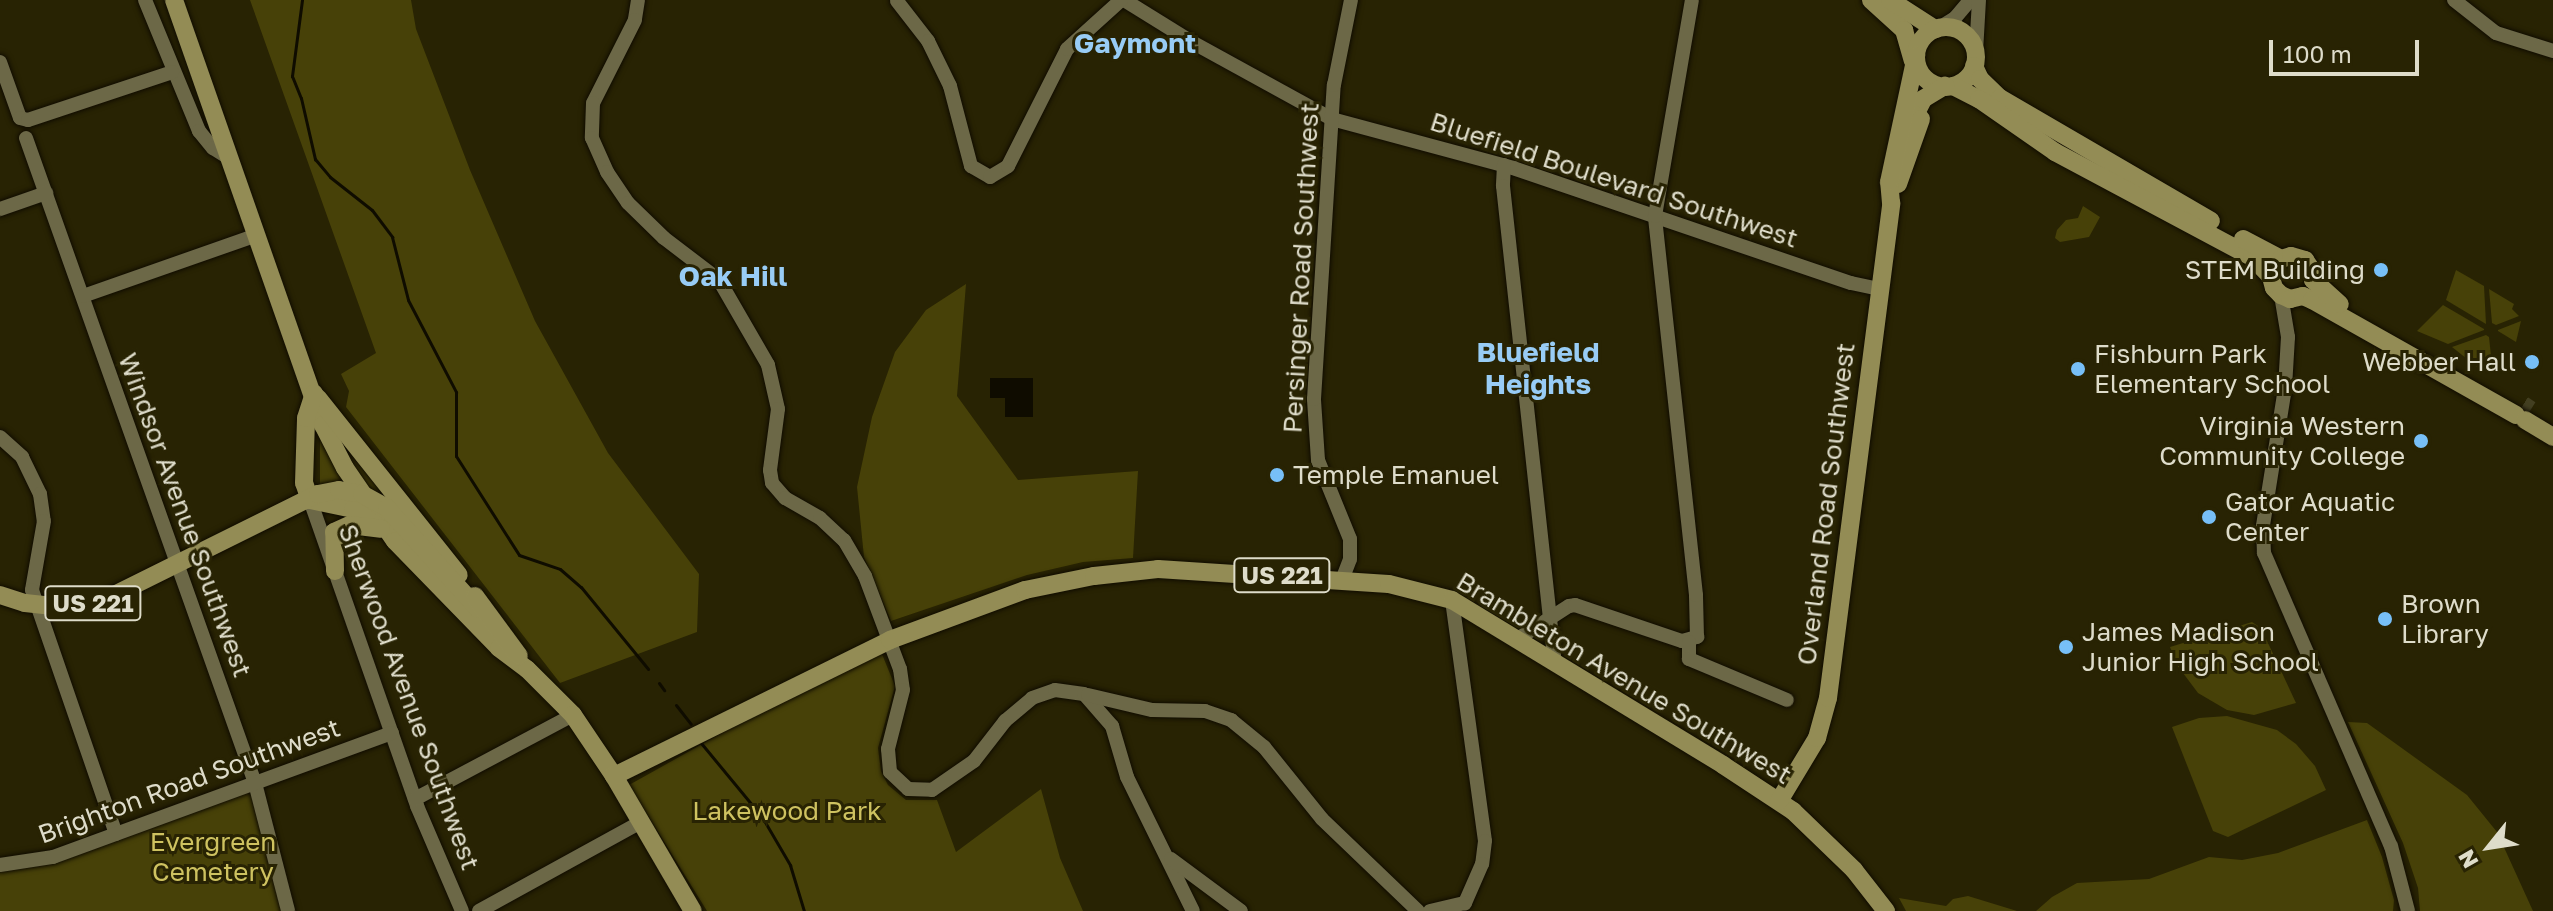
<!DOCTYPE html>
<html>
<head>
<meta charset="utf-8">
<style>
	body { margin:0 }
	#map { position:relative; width:2553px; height:911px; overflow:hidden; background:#282303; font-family:"Golos Text",sans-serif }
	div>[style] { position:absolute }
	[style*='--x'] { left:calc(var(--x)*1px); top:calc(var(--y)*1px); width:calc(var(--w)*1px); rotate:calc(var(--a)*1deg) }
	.green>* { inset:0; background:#474108 }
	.water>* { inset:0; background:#0f0c00 }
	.stream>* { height:3px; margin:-1.5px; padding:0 1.5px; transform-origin:1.5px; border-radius:1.5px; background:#0f0c00 }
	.major-tunnel>* { height:18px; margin-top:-9px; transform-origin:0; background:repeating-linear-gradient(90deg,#433f21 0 18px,transparent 0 27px) }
	.roads { filter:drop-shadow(0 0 2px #100c00) drop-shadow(0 0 2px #100c00) }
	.minor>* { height:14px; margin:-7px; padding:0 7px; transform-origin:7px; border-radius:7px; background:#6c6847 }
	.major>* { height:18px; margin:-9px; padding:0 9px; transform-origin:9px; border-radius:9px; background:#938c55 }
	.major>.ring { margin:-9px; padding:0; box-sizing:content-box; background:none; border:18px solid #938c55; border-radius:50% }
	.dots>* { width:22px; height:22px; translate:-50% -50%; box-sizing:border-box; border:4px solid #282303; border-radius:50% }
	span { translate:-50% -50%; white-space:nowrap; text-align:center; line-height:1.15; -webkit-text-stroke:6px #282303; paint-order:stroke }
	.shield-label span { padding:2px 6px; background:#282303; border:2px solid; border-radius:6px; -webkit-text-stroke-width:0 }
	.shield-label { font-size:24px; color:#dedcca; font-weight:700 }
	.street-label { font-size:26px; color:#dedcca }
	.poi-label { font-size:26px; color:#dedcca }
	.right { translate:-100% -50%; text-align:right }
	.left { translate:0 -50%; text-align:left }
	.park-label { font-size:26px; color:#cec260 }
	.neighbourhood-label { font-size:28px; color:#98ccf5; font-weight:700 }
	.north { position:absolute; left:2449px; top:807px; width:80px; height:80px; -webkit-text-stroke:6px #282303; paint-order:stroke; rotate:240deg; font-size:22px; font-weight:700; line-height:32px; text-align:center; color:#dedcca }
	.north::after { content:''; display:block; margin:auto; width:28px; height:36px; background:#dedcca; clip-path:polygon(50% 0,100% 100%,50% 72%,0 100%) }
	.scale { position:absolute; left:2269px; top:40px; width:150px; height:36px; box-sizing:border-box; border:4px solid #dedcca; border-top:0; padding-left:10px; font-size:24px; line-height:28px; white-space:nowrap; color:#dedcca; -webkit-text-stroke:6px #282303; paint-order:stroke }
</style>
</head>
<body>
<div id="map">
	<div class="green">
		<div style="clip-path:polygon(250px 0,411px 0,416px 29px,470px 170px,535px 321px,608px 453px,699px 574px,697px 632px,560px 683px,346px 407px,349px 391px,341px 374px,376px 353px)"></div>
		<div style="clip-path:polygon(2083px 206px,2100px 217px,2089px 237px,2060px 242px,2055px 238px,2057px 230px,2066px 220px,2078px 218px)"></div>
		<div style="clip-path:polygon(2456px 270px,2484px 286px,2486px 324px,2446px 300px)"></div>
		<div style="clip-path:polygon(966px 284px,957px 396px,1018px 480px,1138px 471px,1133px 558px,1083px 562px,1027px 575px,891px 621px,864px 557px,857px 487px,872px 417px,895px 352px,926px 310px)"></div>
		<div style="clip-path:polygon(2489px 289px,2514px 304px,2512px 309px,2519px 316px,2496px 325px,2492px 323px)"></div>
		<div style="clip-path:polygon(2443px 305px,2484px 329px,2484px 330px,2448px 344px,2417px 331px)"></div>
		<div style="clip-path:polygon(2521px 321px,2516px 342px,2498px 331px,2498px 330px)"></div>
		<div style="clip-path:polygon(2486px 335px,2489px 337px,2491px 356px,2481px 370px,2452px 347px)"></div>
		<div style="clip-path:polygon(326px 416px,402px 509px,366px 487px)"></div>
		<div style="clip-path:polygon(320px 434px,349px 483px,320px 485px)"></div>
		<div style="clip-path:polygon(2252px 622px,2261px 628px,2296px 703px,2254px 715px,2227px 710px,2198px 693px,2177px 665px,2170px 647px)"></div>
		<div style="clip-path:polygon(882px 654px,895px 686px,878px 748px,881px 771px,888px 785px,906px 800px,937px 800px,956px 852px,1041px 789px,1060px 858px,1083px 911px,707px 911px,629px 785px,763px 710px)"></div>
		<div style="clip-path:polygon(2227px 716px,2277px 730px,2296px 744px,2315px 766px,2326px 790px,2228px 837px,2213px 831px,2172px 727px,2199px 718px)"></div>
		<div style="clip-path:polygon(2348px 722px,2367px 723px,2467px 795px,2497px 832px,2533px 911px,2420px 911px,2418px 888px,2403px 843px)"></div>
		<div style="clip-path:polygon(255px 783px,282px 911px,0 911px,0 868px)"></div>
		<div style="clip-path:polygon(2367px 820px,2382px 857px,2394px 900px,2393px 911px,2036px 911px,2052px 897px,2077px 883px,2149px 879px,2209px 857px,2242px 860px,2278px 853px)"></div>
		<div style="clip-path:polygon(1968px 896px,2017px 911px,1906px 911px,1899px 898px,1946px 906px,1953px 899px)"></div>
	</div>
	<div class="water">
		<div style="clip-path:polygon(990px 378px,1033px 378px,1033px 417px,1005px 417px,1005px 398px,990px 398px)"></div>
	</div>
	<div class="stream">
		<div style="--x:302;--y:0;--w:77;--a:97.5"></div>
		<div style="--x:292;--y:76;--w:24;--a:68"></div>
		<div style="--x:301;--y:98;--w:63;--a:77.1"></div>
		<div style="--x:315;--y:159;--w:23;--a:50"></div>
		<div style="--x:330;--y:177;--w:53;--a:38.2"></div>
		<div style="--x:372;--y:210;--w:34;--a:53"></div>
		<div style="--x:392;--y:237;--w:65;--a:75.7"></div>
		<div style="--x:408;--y:300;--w:104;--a:62.4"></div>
		<div style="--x:456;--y:392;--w:64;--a:90"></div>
		<div style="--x:456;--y:456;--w:117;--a:57.5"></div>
		<div style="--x:519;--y:555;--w:43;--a:18.9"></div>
		<div style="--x:560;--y:569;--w:28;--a:41"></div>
		<div style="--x:581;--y:587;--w:106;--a:50.7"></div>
		<div style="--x:659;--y:683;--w:9;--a:54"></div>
		<div style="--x:676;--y:705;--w:24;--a:52"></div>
		<div style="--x:701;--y:743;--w:96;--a:50.5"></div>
		<div style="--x:762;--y:817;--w:56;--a:59.7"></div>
		<div style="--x:790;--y:865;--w:48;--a:73.1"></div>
	</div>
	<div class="major-tunnel">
		<div style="--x:2523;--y:405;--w:9;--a:32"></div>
	</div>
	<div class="roads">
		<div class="minor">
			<div style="--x:145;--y:0;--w:142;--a:67.6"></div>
			<div style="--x:199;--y:131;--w:22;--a:51"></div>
			<div style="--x:213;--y:148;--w:19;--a:32"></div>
			<div style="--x:638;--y:0;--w:20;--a:99"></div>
			<div style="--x:635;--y:20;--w:93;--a:116.8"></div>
			<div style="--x:593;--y:103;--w:35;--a:92"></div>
			<div style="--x:592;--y:138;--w:37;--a:66"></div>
			<div style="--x:607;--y:172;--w:37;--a:56"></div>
			<div style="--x:628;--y:203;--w:50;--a:44.2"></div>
			<div style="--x:664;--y:238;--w:69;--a:37.4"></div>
			<div style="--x:719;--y:280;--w:98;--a:60"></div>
			<div style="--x:768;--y:365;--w:45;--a:77.2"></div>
			<div style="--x:778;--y:409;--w:62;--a:97.5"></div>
			<div style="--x:770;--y:470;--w:13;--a:81"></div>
			<div style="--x:772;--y:483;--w:20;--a:49"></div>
			<div style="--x:785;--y:498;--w:40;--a:29.7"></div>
			<div style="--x:820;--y:518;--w:33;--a:43"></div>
			<div style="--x:844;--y:540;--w:42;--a:59.7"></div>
			<div style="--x:865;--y:576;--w:99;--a:69.4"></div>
			<div style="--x:900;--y:669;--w:21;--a:82"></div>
			<div style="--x:903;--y:690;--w:61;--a:104.3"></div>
			<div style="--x:888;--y:749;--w:23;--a:85"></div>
			<div style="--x:890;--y:772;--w:25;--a:43"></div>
			<div style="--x:908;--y:789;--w:24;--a:2"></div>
			<div style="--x:932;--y:790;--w:51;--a:-34.6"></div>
			<div style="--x:974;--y:761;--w:51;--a:-52.2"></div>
			<div style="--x:1005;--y:721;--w:35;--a:-40"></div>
			<div style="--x:1032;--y:698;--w:24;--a:-19"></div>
			<div style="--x:1055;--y:690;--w:29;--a:8"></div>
			<div style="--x:1084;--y:694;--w:43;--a:48.8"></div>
			<div style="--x:1112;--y:726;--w:53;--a:73.6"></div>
			<div style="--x:1127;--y:777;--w:149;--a:63.8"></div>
			<div style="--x:1124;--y:0;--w:78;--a:31.8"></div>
			<div style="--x:1190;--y:41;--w:162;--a:28.8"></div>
			<div style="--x:1332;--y:119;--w:188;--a:15.1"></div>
			<div style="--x:1513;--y:168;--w:357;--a:18.8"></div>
			<div style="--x:1851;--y:283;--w:30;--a:12"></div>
			<div style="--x:2454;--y:0;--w:53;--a:38.2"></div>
			<div style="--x:2496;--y:33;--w:60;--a:17.5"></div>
			<div style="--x:897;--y:1;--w:51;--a:52.2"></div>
			<div style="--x:928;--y:41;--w:50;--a:63.9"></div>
			<div style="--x:950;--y:86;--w:83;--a:75.3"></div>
			<div style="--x:971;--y:166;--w:22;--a:30"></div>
			<div style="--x:990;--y:177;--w:21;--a:-31"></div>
			<div style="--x:1008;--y:166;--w:131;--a:-63.2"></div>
			<div style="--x:1067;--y:49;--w:73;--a:-42.2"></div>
			<div style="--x:1939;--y:28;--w:19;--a:-32"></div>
			<div style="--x:1955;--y:18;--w:23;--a:-50"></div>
			<div style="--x:1976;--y:52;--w:52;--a:-86.7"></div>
			<div style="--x:0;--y:62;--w:59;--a:70.3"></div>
			<div style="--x:20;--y:118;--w:8;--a:14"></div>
			<div style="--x:28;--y:120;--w:152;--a:-18.4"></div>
			<div style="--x:26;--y:138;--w:684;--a:70.45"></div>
			<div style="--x:255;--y:783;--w:132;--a:75.5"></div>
			<div style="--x:1504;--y:165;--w:21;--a:93"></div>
			<div style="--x:1503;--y:186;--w:481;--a:83.8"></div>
			<div style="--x:0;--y:209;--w:49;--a:-19.2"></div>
			<div style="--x:2281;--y:295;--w:43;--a:80.5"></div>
			<div style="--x:2288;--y:337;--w:51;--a:93.4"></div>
			<div style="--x:2285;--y:388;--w:140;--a:99.1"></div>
			<div style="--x:2263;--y:526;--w:27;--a:88"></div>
			<div style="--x:2264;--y:553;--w:319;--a:66.6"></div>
			<div style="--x:2391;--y:846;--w:67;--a:75.3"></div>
			<div style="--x:83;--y:296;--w:184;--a:-19.3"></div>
			<div style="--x:0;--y:437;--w:30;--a:42"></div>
			<div style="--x:22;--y:457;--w:41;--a:64.1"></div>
			<div style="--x:40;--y:494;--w:27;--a:82"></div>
			<div style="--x:44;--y:521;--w:70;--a:99.9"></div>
			<div style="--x:32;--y:590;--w:258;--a:71"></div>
			<div style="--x:310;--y:500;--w:324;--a:70.7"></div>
			<div style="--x:417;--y:806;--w:114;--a:66.8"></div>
			<div style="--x:1342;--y:580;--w:22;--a:-69"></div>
			<div style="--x:1350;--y:559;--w:20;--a:-90"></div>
			<div style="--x:1350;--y:539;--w:85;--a:-112.1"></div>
			<div style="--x:1318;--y:460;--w:61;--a:-93.8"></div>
			<div style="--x:1314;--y:399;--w:315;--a:-86.4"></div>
			<div style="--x:1334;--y:85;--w:87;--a:-78.7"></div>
			<div style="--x:1452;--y:600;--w:243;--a:82.2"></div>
			<div style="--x:1485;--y:841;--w:23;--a:97"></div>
			<div style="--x:1482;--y:864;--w:43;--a:113.6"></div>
			<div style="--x:1516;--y:640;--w:63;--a:-32.7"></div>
			<div style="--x:1569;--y:606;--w:6;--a:-9"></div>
			<div style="--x:1575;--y:605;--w:113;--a:18.6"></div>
			<div style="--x:1682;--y:641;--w:16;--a:-15"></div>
			<div style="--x:1697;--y:637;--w:42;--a:-91.4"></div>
			<div style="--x:1696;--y:595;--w:381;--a:-96.2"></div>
			<div style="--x:1655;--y:216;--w:219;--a:-80.3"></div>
			<div style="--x:1689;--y:642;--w:17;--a:90"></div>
			<div style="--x:1689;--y:659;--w:106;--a:22.7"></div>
			<div style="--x:1088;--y:695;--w:66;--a:13.2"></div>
			<div style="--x:1152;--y:710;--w:53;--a:1.1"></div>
			<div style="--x:1205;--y:711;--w:28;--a:19"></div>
			<div style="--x:1231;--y:720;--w:43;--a:39.3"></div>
			<div style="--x:1264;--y:747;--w:92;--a:51.1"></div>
			<div style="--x:1322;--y:819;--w:133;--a:43.8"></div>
			<div style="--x:415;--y:799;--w:179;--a:-28"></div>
			<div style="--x:1171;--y:859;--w:87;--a:36.6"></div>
			<div style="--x:0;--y:865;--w:54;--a:-8.6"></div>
			<div style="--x:53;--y:857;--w:361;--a:-20.1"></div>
			<div style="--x:479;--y:911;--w:185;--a:-28.8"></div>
			<div style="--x:1430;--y:911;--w:36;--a:-13"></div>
		</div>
		<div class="major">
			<div style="--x:174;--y:0;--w:450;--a:70.7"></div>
			<div style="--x:323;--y:425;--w:48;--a:62.9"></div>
			<div style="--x:345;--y:468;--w:88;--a:55.6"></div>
			<div style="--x:395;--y:541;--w:149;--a:45.8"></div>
			<div style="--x:499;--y:648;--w:35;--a:37"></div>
			<div style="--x:527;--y:669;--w:65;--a:45"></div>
			<div style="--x:573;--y:715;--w:73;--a:56.1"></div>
			<div style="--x:614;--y:776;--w:156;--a:59.7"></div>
			<div style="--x:1871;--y:0;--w:45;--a:42.3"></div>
			<div style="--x:1904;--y:30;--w:32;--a:74"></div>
			<div style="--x:1890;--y:0;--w:54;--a:32.8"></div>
			<div class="ring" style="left:1916px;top:27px;width:42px;height:42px"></div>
			<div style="--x:1974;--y:66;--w:14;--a:65"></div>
			<div style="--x:1980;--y:79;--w:28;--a:44"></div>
			<div style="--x:2000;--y:98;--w:244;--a:30.2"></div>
			<div style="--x:1953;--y:86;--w:29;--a:27"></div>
			<div style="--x:1979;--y:99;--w:93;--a:34.9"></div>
			<div style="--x:2055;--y:152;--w:223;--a:28.1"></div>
			<div style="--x:2252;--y:257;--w:28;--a:46"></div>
			<div style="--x:2271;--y:277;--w:11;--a:75"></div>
			<div style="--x:2274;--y:288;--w:10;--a:45"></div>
			<div style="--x:2281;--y:295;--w:10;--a:24"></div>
			<div style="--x:2290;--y:299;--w:13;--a:-13"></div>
			<div style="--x:2303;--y:296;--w:10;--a:24"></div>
			<div style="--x:2312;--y:300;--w:234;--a:29.4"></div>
			<div style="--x:1909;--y:127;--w:31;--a:-63"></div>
			<div style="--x:1923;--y:99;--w:26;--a:-31"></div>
			<div style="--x:1898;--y:184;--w:69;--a:-70.5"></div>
			<div style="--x:2243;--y:239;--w:43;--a:27.8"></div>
			<div style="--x:2281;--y:259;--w:10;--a:-17"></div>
			<div style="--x:2291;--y:256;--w:15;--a:16"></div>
			<div style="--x:2305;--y:260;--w:14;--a:56"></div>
			<div style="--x:2313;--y:272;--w:8;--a:90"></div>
			<div style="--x:2313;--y:280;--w:36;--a:42"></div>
			<div style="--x:318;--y:398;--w:226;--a:51.5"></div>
			<div style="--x:2525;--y:420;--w:33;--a:31"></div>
			<div style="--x:310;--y:500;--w:18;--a:-109"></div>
			<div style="--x:304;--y:483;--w:65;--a:-88.2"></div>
			<div style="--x:306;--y:418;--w:26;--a:-72"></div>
			<div style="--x:310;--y:500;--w:44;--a:11.8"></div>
			<div style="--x:353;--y:509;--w:33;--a:35"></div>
			<div style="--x:335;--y:571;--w:39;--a:-91"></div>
			<div style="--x:334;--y:532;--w:17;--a:-24"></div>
			<div style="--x:350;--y:525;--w:31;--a:7"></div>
			<div style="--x:0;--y:595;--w:26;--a:18"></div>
			<div style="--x:25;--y:603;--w:28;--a:6"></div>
			<div style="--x:53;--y:606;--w:47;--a:-4.9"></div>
			<div style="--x:100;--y:602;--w:243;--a:-26.4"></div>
			<div style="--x:318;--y:494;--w:21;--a:-11"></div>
			<div style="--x:339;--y:490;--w:23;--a:10"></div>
			<div style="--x:362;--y:494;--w:29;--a:29"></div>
			<div style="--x:387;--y:508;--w:136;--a:48"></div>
			<div style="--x:475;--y:596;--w:74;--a:53.7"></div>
			<div style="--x:614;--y:776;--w:308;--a:-26.2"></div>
			<div style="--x:890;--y:640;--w:144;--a:-20.3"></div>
			<div style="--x:1025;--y:590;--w:70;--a:-11.5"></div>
			<div style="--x:1094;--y:576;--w:64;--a:-6.2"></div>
			<div style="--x:1158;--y:569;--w:231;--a:3.7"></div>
			<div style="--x:1389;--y:584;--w:65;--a:14.3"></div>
			<div style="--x:1452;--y:600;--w:317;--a:31.3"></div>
			<div style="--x:1723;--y:765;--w:84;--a:33.3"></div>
			<div style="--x:1793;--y:811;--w:85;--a:44"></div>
			<div style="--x:1854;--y:870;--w:52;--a:52"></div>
			<div style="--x:1779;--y:801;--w:74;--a:-58.9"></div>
			<div style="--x:1817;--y:738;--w:41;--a:-74.6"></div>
			<div style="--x:1828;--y:698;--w:499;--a:-82.7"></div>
			<div style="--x:1891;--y:203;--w:21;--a:-95"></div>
			<div style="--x:1889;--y:182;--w:129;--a:-77.9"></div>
		</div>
	</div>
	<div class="dots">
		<div style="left:2381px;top:270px;background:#77bff7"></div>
		<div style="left:2532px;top:362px;background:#77bff7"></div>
		<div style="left:2078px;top:369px;background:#77bff7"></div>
		<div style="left:2421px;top:441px;background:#77bff7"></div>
		<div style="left:1277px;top:475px;background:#77bff7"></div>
		<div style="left:2209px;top:517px;background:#77bff7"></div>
		<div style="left:2385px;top:619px;background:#77bff7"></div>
		<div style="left:2066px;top:647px;background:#77bff7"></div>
	</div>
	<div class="shield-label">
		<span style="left:1282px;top:575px">US 221</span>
		<span style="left:93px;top:603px">US 221</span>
	</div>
	<div class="street-label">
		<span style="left:1614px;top:180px;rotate:18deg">Bluefield Boulevard Southwest</span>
		<span style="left:1301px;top:268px;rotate:-87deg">Persinger Road Southwest</span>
		<span style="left:1826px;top:504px;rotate:-83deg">Overland Road Southwest</span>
		<span style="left:185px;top:515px;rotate:70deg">Windsor Avenue Southwest</span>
		<span style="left:1624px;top:678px;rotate:31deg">Brambleton Avenue Southwest</span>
		<span style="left:409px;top:697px;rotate:70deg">Sherwood Avenue Southwest</span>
		<span style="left:189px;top:781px;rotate:-20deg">Brighton Road Southwest</span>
	</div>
	<div class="poi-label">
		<span class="right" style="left:2365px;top:270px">STEM Building</span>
		<span class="left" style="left:2094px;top:369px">Fishburn Park<br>Elementary School</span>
		<span class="right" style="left:2516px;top:362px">Webber Hall</span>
		<span class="right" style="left:2405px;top:441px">Virginia Western<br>Community College</span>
		<span class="left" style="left:1293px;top:475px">Temple Emanuel</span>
		<span class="left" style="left:2225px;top:517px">Gator Aquatic<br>Center</span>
		<span class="left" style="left:2401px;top:619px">Brown<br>Library</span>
		<span class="left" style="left:2082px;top:647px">James Madison<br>Junior High School</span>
	</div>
	<div class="park-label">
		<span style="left:787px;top:811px">Lakewood Park</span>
		<span style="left:213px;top:857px">Evergreen<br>Cemetery</span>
	</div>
	<div class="neighbourhood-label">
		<span style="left:1135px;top:43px">Gaymont</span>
		<span style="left:733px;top:276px">Oak Hill</span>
		<span style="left:1538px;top:368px">Bluefield<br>Heights</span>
	</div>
	<div class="north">N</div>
	<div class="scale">100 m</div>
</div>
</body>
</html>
